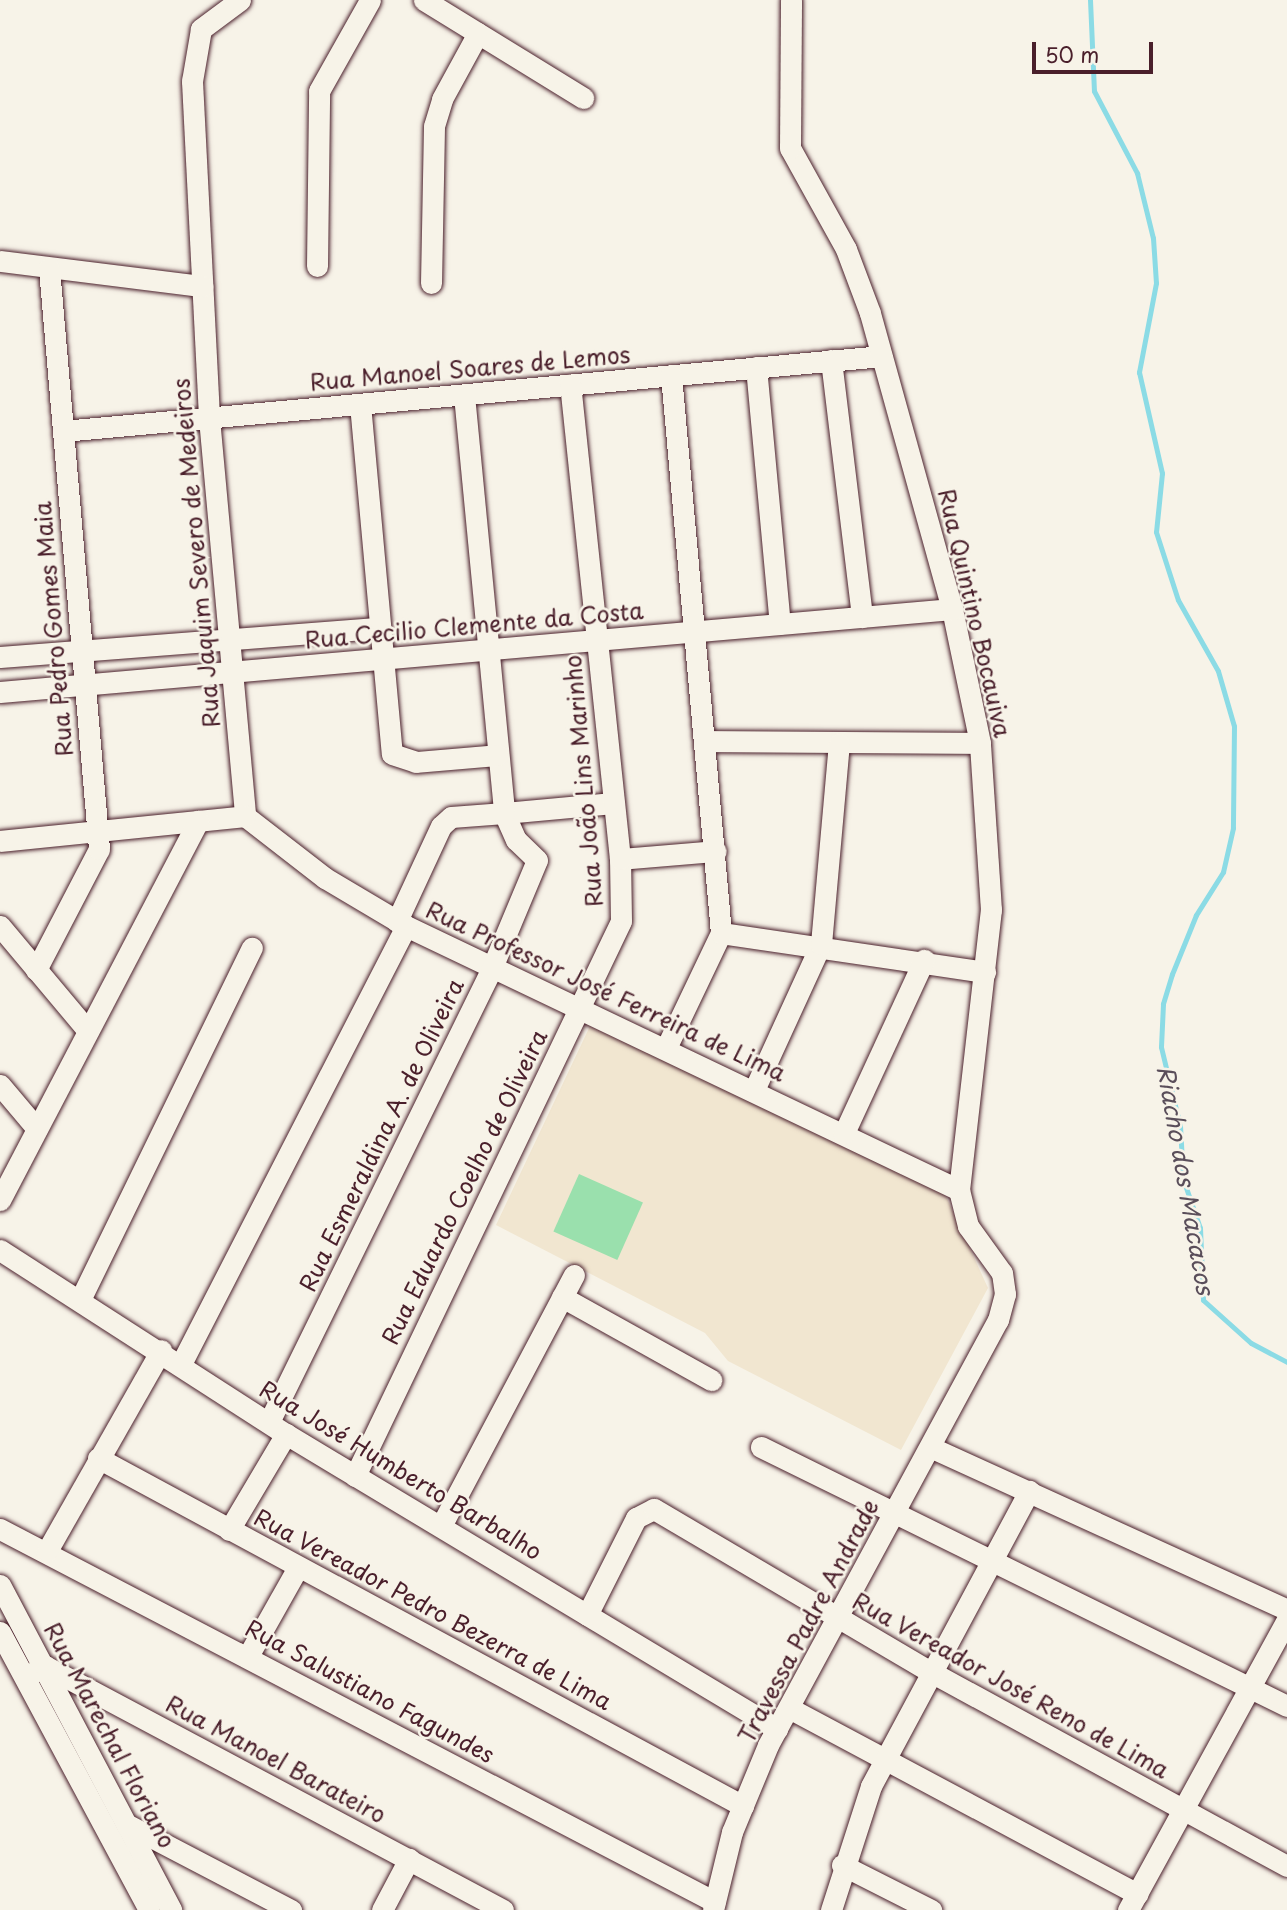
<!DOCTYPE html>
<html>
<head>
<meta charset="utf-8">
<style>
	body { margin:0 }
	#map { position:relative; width:1287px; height:1910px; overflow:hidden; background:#f7f3e8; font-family:"Playpen Sans",sans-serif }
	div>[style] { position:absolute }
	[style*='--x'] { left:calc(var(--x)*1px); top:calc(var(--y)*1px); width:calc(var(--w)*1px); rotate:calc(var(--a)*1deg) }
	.built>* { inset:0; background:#f1e6d0 }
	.green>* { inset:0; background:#9ae0ad; transform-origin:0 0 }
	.stream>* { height:5px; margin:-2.5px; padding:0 2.5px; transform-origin:2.5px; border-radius:2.5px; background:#8bdbe5 }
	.roads { filter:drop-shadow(0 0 2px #4a1f2b) drop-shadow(0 0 2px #4a1f2b) }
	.minor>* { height:21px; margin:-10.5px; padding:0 10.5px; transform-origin:10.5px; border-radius:10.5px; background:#f7f3e8 }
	span { translate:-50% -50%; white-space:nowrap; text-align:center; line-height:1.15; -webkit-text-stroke:5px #f7f3e8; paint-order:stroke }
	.street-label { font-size:23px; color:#4a1f2b }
	.water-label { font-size:24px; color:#5a4e5a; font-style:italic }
	.scale { position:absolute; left:1032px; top:42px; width:121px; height:32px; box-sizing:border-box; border:4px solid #4a1f2b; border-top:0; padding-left:9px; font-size:21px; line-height:24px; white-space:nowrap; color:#4a1f2b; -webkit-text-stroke:5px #f7f3e8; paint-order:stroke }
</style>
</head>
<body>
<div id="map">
	<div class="built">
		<div style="clip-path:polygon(590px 1026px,944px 1192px,988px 1288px,901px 1450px,728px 1361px,705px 1333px,496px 1225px)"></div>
	</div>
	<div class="green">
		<div style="left:579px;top:1174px;width:70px;height:63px;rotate:24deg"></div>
	</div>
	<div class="stream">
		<div style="--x:1090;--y:0;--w:91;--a:87.5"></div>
		<div style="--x:1094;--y:91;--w:93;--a:62.3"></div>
		<div style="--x:1137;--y:173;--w:67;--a:76.2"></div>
		<div style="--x:1153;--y:238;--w:45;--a:86.2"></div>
		<div style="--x:1156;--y:283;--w:91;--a:100.8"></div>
		<div style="--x:1139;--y:372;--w:104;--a:77.2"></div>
		<div style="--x:1162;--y:473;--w:59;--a:95.8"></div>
		<div style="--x:1156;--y:532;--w:71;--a:72.1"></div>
		<div style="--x:1178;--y:600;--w:81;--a:60.6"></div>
		<div style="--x:1218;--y:671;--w:57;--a:73.8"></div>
		<div style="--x:1234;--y:726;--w:102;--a:90.6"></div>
		<div style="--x:1233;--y:828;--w:45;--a:102.8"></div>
		<div style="--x:1223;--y:872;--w:51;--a:122.1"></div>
		<div style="--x:1196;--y:915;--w:64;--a:112.1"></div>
		<div style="--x:1172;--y:974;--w:31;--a:107"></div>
		<div style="--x:1163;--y:1004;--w:43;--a:92.7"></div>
		<div style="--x:1161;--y:1047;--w:81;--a:76.5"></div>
		<div style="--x:1180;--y:1126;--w:53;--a:86.8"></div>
		<div style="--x:1183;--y:1179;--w:52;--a:70.9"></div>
		<div style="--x:1200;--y:1228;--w:72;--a:87.6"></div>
		<div style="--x:1203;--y:1300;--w:64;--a:41.9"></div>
		<div style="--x:1251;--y:1343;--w:41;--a:27.8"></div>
	</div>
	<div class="roads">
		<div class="minor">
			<div style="--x:240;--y:0;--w:49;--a:143.4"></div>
			<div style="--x:201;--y:29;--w:53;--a:99.8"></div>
			<div style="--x:192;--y:81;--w:337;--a:87.1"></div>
			<div style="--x:209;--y:418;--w:400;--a:84.8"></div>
			<div style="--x:424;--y:0;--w:187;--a:31.6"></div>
			<div style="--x:0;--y:261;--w:204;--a:7.1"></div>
			<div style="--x:317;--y:266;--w:175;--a:-89.3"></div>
			<div style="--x:319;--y:91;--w:104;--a:-60.7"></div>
			<div style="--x:431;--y:283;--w:157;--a:-88.9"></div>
			<div style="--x:434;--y:126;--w:28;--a:-73"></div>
			<div style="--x:442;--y:99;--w:75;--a:-61.4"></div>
			<div style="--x:831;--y:360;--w:259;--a:83.1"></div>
			<div style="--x:756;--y:367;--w:258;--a:84.7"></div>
			<div style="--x:464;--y:395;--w:420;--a:84.5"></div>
			<div style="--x:504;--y:813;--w:110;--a:-5.2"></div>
			<div style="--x:360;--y:404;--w:351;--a:84.8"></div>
			<div style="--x:392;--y:754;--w:25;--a:18"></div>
			<div style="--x:416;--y:762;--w:82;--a:-4.9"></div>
			<div style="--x:63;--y:431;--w:822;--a:-5.23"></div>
			<div style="--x:0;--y:657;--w:381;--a:-4.4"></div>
			<div style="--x:0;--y:692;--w:956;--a:-4.98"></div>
			<div style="--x:708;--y:741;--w:272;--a:0.4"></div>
			<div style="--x:245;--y:816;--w:101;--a:37.8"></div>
			<div style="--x:325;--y:878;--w:94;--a:30.7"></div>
			<div style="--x:406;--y:926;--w:613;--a:25.52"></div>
			<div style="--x:0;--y:841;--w:246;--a:-5.8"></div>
			<div style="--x:620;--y:859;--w:96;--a:-4.8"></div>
			<div style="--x:0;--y:926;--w:137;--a:50"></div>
			<div style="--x:721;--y:933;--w:267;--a:8.4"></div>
			<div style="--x:36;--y:970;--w:136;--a:-62.5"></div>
			<div style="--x:99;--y:849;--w:583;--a:-94.92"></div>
			<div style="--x:667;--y:1046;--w:125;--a:-64.5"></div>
			<div style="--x:721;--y:933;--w:560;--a:-95.12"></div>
			<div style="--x:0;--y:1085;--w:57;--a:49.9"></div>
			<div style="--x:755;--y:1088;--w:158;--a:-65.4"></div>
			<div style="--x:821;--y:944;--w:201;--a:-84.9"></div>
			<div style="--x:844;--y:1133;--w:191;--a:-65.2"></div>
			<div style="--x:0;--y:1200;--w:428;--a:-62.4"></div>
			<div style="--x:0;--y:1250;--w:340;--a:32.8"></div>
			<div style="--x:286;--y:1434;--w:573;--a:31"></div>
			<div style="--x:562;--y:1297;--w:171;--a:29.1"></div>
			<div style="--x:80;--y:1300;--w:392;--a:-64"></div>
			<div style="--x:182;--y:1362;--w:490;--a:-62.8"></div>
			<div style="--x:269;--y:1422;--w:504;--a:-63.84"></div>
			<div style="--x:491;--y:970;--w:119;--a:-67.3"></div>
			<div style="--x:537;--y:860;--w:29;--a:-136"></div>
			<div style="--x:516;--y:840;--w:30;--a:-114"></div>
			<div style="--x:504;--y:813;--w:53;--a:175.7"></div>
			<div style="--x:451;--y:817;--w:13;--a:138"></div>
			<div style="--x:441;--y:826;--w:105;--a:114.9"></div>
			<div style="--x:761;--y:1447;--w:586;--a:26.22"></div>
			<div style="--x:930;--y:1447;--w:392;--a:24.5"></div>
			<div style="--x:98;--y:1458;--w:733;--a:28.35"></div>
			<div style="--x:355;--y:1476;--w:615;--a:-64.39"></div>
			<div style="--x:621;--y:921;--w:62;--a:-90.9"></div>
			<div style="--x:620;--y:859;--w:477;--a:-96"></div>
			<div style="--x:441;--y:1526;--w:284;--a:-62.1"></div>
			<div style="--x:0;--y:1529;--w:806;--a:27.55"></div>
			<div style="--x:229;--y:1530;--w:112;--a:-59.3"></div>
			<div style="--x:47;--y:1551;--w:231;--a:-60.4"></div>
			<div style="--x:0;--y:1585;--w:367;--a:62.2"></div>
			<div style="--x:587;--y:1615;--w:109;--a:-63.2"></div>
			<div style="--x:636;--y:1518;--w:20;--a:-27"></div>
			<div style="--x:654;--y:1509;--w:321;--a:30.5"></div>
			<div style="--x:931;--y:1672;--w:405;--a:28.6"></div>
			<div style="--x:0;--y:1632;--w:315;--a:61.8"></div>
			<div style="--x:248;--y:1656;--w:100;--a:-60.6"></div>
			<div style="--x:25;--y:1677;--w:23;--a:-29"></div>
			<div style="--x:45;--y:1666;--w:519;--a:28.05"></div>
			<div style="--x:789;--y:1708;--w:395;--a:28.1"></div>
			<div style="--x:130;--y:1826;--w:182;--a:27.6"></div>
			<div style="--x:842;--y:1865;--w:100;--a:26.8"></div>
			<div style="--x:382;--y:1910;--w:58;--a:-62.1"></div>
			<div style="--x:713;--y:1910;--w:80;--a:-76.3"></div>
			<div style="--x:732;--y:1832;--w:94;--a:-67.5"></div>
			<div style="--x:768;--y:1745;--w:483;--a:-61.6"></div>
			<div style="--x:998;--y:1320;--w:27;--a:-75"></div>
			<div style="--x:1005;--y:1294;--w:21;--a:-98"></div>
			<div style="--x:1002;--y:1273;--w:58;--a:-125.9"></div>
			<div style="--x:968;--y:1226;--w:37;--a:-104"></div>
			<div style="--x:959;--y:1190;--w:282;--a:-83.5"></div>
			<div style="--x:991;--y:910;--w:167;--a:-93.8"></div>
			<div style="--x:980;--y:743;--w:137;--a:-101.8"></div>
			<div style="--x:952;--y:609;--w:307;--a:-105.5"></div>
			<div style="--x:870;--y:313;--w:68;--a:-110.6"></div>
			<div style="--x:846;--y:249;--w:115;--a:-119"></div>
			<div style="--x:790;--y:148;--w:148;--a:-89.6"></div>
			<div style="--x:831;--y:1910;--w:130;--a:-72.1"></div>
			<div style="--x:871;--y:1786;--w:335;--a:-61.8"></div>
			<div style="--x:1128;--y:1910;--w:332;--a:-61.3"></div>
		</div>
	</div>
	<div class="street-label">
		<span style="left:470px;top:368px;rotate:-5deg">Rua Manoel Soares de Lemos</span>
		<span style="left:196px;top:553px;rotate:-95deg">Rua Jaquim Severo de Medeiros</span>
		<span style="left:975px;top:613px;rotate:77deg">Rua Quintino Bocauiva</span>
		<span style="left:474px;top:625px;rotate:-5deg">Rua Cecilio Clemente da Costa</span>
		<span style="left:53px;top:629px;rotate:-95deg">Rua Pedro Gomes Maia</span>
		<span style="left:583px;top:781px;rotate:-95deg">Rua João Lins Marinho</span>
		<span style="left:606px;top:991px;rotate:25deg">Rua Professor José Ferreira de Lima</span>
		<span style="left:381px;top:1135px;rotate:-64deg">Rua Esmeraldina A. de Oliveira</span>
		<span style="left:464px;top:1187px;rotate:-64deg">Rua Eduardo Coelho de Oliveira</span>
		<span style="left:401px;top:1470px;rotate:31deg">Rua José Humberto Barbalho</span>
		<span style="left:433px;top:1609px;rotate:28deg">Rua Vereador Pedro Bezerra de Lima</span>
		<span style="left:808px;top:1621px;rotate:-62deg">Travessa Padre Andrade</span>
		<span style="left:1011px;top:1685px;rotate:29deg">Rua Vereador José Reno de Lima</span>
		<span style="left:370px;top:1691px;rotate:28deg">Rua Salustiano Fagundes</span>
		<span style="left:110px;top:1735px;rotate:62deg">Rua Marechal Floriano</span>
		<span style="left:276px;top:1759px;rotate:28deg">Rua Manoel Barateiro</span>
	</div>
	<div class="water-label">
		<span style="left:1186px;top:1180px;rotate:80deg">Riacho dos Macacos</span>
	</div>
	<div class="scale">50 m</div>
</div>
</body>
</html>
